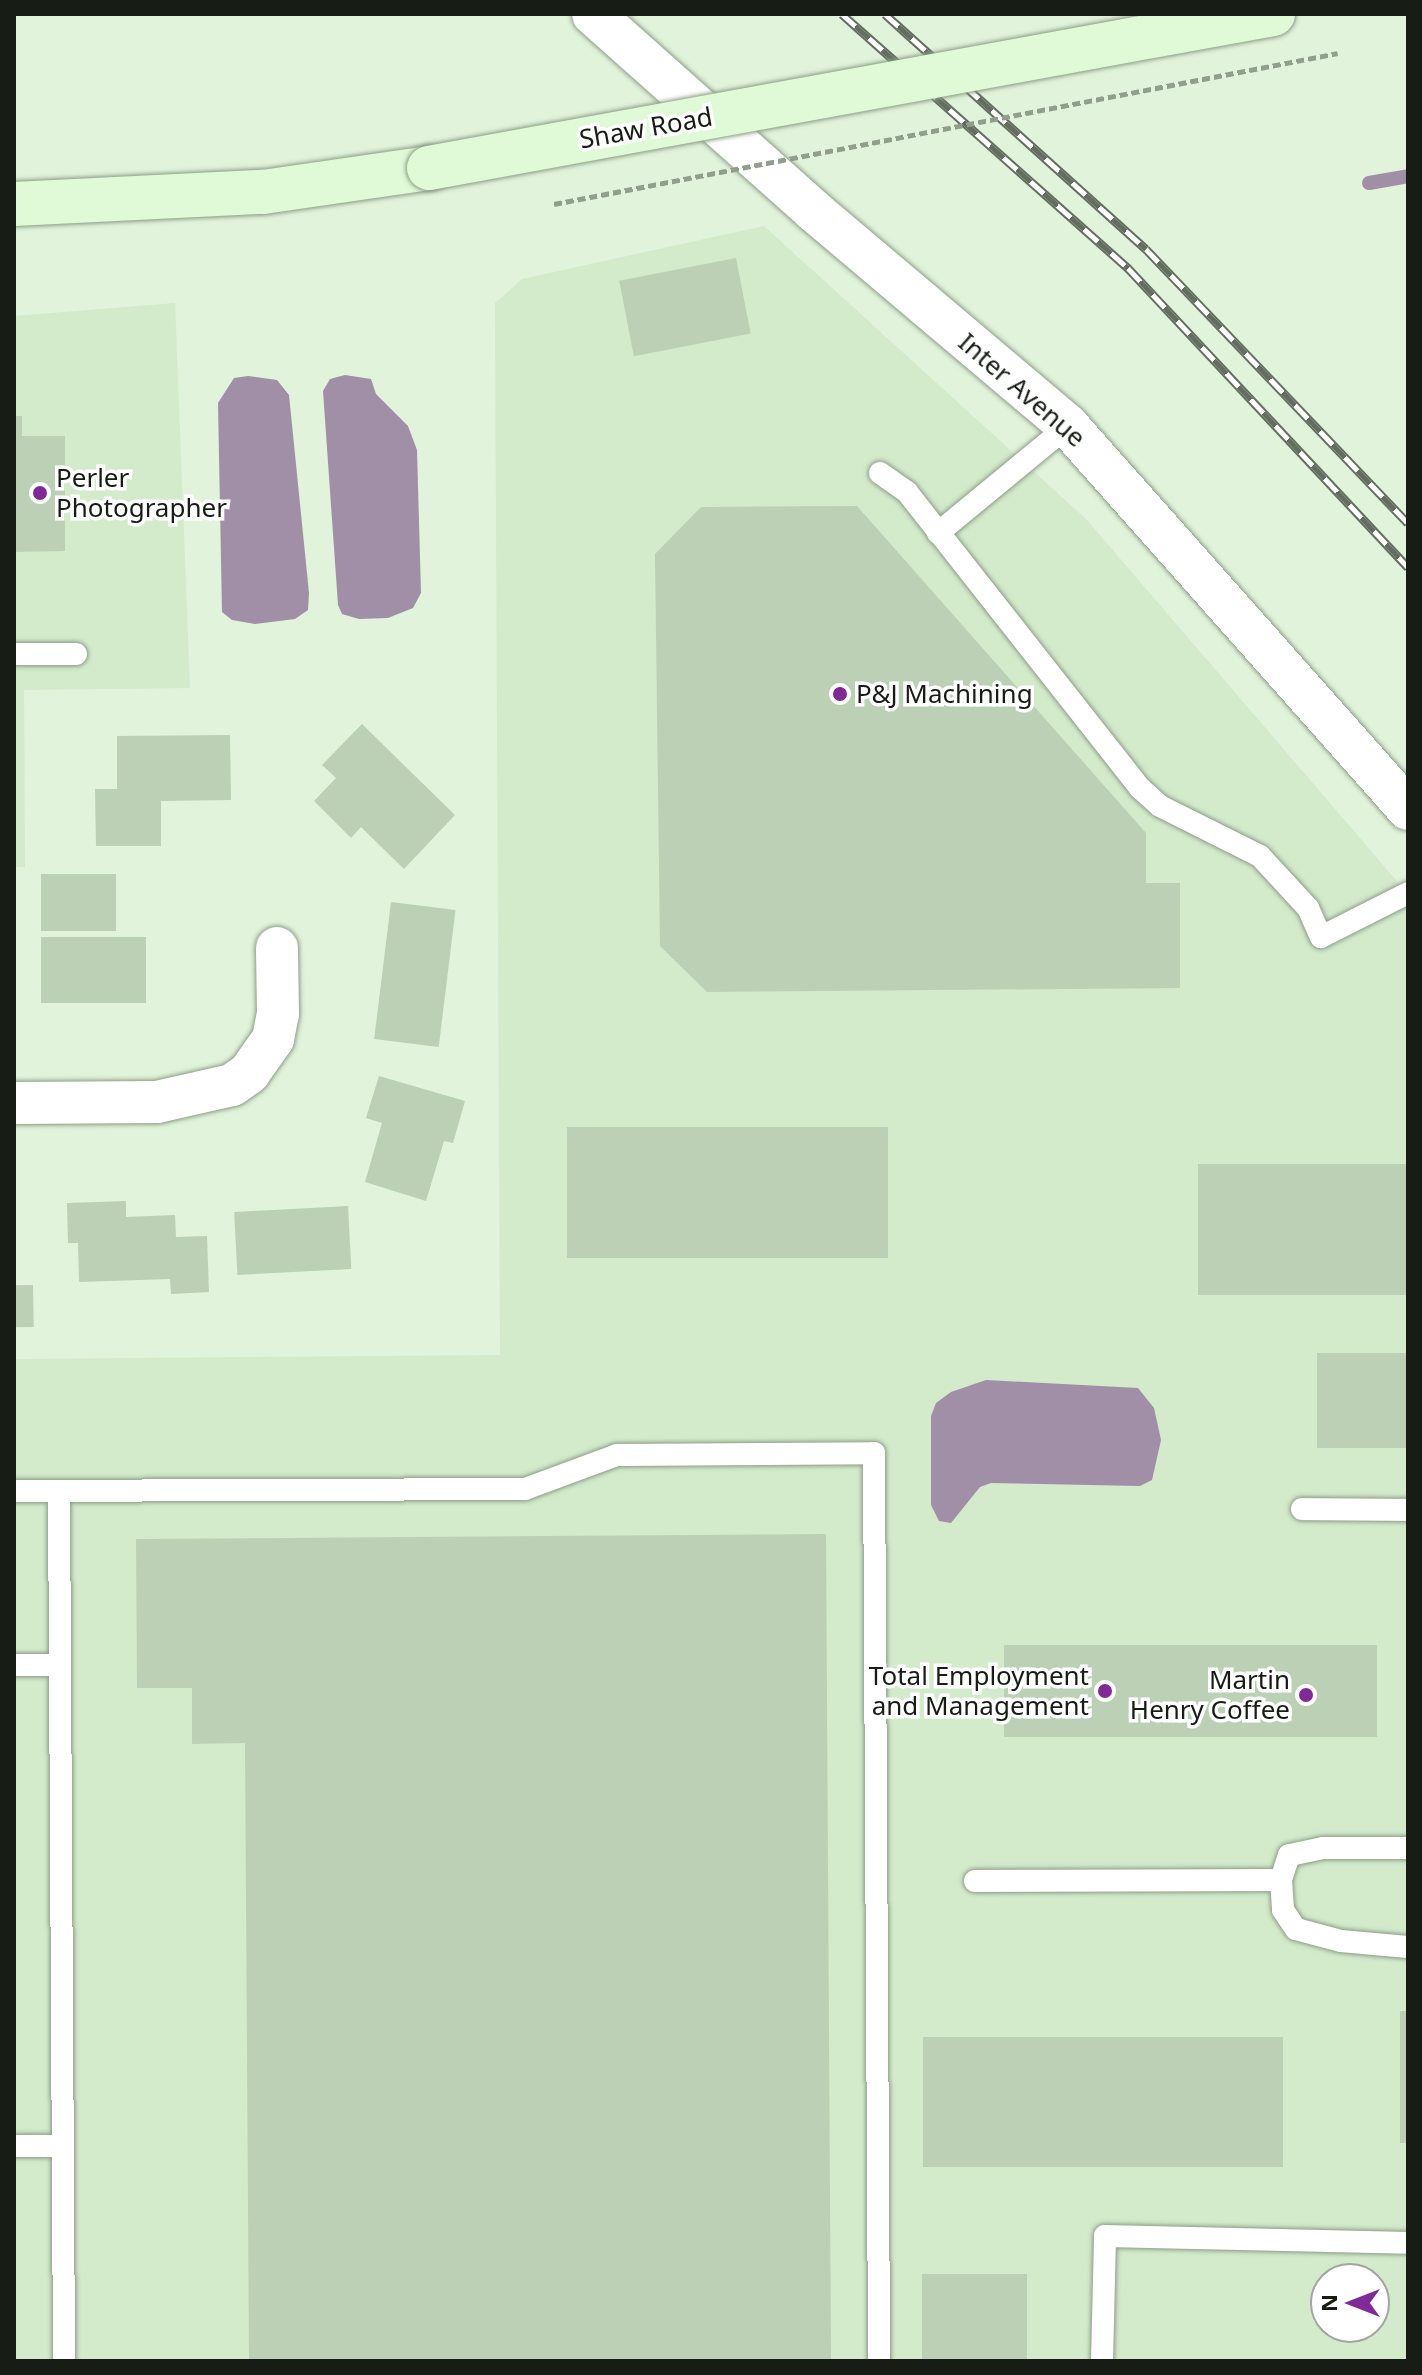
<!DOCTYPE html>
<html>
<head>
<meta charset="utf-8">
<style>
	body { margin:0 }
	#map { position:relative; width:1422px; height:2375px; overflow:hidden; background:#e1f3da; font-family:"Noto Sans",sans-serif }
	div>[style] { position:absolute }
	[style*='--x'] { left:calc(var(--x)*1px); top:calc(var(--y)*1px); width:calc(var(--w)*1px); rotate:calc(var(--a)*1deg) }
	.built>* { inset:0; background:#d3eacb }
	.water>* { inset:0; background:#a18ea7 }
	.stream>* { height:14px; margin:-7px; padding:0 7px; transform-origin:7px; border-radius:7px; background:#a18ea7 }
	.building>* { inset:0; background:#bcd0b5; transform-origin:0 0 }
	.roads { filter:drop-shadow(0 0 2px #8d9e87) drop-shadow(0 0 2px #8d9e87) }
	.service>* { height:22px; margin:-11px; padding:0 11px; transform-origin:11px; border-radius:11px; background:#fff }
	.minor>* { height:42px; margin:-21px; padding:0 21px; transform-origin:21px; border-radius:21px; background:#fff }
	.secondary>* { height:44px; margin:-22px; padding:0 22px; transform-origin:22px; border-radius:22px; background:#e0f9d7 }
	.rail>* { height:9px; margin-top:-4.5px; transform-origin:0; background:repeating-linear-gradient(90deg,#fff 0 18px,#636e60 0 36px); box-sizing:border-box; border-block:2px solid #636e60 }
	.path-bridge>* { height:5px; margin-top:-2.5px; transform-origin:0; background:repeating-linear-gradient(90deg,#919e8c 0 8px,transparent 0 12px) }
	.bridges { filter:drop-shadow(0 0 2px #8d9e87) drop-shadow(0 0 2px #8d9e87) }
	.secondary-bridge>* { height:44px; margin:-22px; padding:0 22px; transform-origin:22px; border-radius:22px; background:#e0f9d7 }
	.dots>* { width:22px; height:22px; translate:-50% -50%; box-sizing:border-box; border:4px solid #fff; border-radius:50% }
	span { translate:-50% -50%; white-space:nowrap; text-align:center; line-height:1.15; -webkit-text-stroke:7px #fff; paint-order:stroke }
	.street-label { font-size:26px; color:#171d15 }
	.poi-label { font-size:26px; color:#171d15 }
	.left { translate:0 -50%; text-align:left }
	.right { translate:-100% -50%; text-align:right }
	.frame { position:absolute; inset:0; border:16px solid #171d15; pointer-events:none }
	.north { position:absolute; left:1310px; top:2263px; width:80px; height:80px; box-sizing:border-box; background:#fff; border:2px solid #a2a5a1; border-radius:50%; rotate:270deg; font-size:22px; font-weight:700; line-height:32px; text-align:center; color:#171d15 }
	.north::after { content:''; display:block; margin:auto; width:28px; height:36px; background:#802a98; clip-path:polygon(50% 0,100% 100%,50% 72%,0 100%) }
</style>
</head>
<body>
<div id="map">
	<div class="built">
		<div style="clip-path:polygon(evenodd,764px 226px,1086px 519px,1408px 894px,1408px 2361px,14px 2361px,14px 1359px,500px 1355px,495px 303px,522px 279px,764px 226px,1326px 2279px,1374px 2279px,1374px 2327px,1326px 2327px,1326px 2279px)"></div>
		<div style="clip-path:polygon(175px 303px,190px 688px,24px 690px,25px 867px,14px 867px,14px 316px)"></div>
	</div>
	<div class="water">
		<div style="clip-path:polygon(345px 375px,371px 379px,376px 394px,408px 426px,417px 450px,421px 593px,413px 608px,388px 618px,359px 619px,342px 614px,338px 605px,323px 391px,330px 379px)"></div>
		<div style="clip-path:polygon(248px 376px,277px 380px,289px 395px,309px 593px,308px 610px,295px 619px,255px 624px,232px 620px,222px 612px,218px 403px,234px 378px)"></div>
		<div style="clip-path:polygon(986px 1380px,1138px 1388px,1154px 1408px,1161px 1440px,1152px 1480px,1140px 1486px,991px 1483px,980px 1487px,951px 1523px,939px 1521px,931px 1505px,931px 1416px,936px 1403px,951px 1392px)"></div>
	</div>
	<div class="stream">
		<div style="--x:1369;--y:183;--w:40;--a:-10"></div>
	</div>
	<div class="building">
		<div style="left:736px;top:258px;width:77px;height:119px;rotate:79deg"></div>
		<div style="clip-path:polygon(14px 416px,22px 416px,22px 436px,65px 436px,65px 551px,14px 552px)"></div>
		<div style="clip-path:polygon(857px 506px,1146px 833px,1146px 883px,1180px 883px,1180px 988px,707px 992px,660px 946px,655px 554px,701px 507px)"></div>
		<div style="clip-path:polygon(362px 724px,455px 815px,404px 869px,361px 827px,351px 838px,314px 801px,336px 778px,322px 765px)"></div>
		<div style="clip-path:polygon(230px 735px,231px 800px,161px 801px,161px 846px,96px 846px,95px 789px,117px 789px,117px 736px)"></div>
		<div style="left:41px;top:874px;width:75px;height:57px"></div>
		<div style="left:391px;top:902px;width:65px;height:138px;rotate:7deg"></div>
		<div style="left:146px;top:937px;width:66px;height:105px;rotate:90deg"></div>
		<div style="clip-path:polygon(379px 1076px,465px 1101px,453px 1143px,444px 1141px,426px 1201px,365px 1182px,382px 1123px,366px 1118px)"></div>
		<div style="left:888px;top:1127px;width:131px;height:321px;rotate:90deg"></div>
		<div style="left:1198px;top:1164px;width:210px;height:131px"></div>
		<div style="clip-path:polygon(126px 1201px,126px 1217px,175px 1215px,176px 1237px,207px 1236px,209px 1292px,171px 1294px,170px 1279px,79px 1282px,78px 1243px,68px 1243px,67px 1203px)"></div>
		<div style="left:348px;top:1206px;width:63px;height:114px;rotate:87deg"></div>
		<div style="left:33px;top:1285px;width:42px;height:19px;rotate:89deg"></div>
		<div style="left:1408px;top:1353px;width:95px;height:91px;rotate:90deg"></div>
		<div style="clip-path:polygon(826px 1534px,831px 2361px,249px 2361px,245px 1743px,192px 1744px,192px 1688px,137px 1688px,136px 1539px)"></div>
		<div style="left:1377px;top:1645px;width:92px;height:373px;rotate:90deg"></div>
		<div style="left:1400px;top:2011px;width:8px;height:132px"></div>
		<div style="left:1283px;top:2037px;width:130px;height:360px;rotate:90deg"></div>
		<div style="left:922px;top:2274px;width:105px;height:87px"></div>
	</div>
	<div class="roads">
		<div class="service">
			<div style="--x:880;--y:473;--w:33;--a:35"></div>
			<div style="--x:907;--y:492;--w:377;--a:51.8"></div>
			<div style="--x:1140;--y:788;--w:27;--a:42"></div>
			<div style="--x:1160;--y:806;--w:112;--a:26.6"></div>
			<div style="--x:1260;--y:856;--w:71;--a:47.3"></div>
			<div style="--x:1308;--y:908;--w:32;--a:66"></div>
			<div style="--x:1321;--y:937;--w:97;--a:-26.8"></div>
			<div style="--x:938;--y:533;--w:168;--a:-39.5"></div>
			<div style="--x:14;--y:654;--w:62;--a:0"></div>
			<div style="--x:14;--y:1491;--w:511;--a:-0.22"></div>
			<div style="--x:525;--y:1489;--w:98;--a:-20.3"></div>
			<div style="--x:617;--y:1455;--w:257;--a:-0.4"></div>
			<div style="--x:874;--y:1453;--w:908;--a:89.68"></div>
			<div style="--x:59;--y:1491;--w:870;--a:89.67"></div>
			<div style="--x:1302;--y:1509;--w:106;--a:0.5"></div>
			<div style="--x:14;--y:1665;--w:46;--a:0"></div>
			<div style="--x:1408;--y:1848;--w:85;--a:180"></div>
			<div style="--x:1323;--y:1848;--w:35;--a:168"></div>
			<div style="--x:1289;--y:1855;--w:26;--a:108"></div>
			<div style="--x:1281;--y:1880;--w:30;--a:86"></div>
			<div style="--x:1283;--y:1910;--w:23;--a:56"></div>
			<div style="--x:1296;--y:1929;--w:47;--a:14.9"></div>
			<div style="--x:1341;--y:1941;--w:67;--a:5.1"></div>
			<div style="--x:975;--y:1881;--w:306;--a:-0.2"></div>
			<div style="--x:14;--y:2146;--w:49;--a:0"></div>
			<div style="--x:1102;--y:2361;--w:125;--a:-88.6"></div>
			<div style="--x:1105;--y:2236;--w:303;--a:1.3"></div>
		</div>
		<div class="minor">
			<div style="--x:593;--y:14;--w:296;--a:41.7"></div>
			<div style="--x:814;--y:211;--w:333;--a:40.2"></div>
			<div style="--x:1068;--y:426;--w:512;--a:48.4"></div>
			<div style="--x:14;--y:1103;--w:143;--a:-0.4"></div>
			<div style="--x:157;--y:1102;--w:77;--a:-12.8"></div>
			<div style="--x:232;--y:1085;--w:21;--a:-35"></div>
			<div style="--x:249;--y:1073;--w:42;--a:-54.8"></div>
			<div style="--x:273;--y:1039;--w:25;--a:-79"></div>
			<div style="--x:278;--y:1014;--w:66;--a:-90.9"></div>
		</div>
		<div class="secondary">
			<div style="--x:14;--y:204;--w:249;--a:-2.8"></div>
			<div style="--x:263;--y:192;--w:168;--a:-8.2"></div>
		</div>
	</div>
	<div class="rail">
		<div style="--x:842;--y:14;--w:383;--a:41.6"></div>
		<div style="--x:1128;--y:268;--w:410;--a:46.9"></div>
		<div style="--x:885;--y:14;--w:351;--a:42"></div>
		<div style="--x:1146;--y:249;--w:379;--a:46.3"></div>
	</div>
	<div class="path-bridge">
		<div style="--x:554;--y:204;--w:798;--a:-10.9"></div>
	</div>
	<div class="bridges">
		<div class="secondary-bridge">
			<div style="--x:429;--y:168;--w:858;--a:-10.34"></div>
		</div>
	</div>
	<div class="dots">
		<div style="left:40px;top:493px;background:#802a98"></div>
		<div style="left:840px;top:694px;background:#802a98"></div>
		<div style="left:1105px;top:1691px;background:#802a98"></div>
		<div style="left:1306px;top:1695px;background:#802a98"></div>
	</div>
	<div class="street-label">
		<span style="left:646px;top:128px;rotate:-10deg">Shaw Road</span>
		<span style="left:1022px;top:390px;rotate:41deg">Inter Avenue</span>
	</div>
	<div class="poi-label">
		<span class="left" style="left:56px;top:493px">Perler<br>Photographer</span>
		<span class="left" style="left:856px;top:694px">P&amp;J Machining</span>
		<span class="right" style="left:1089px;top:1691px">Total Employment<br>and Management</span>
		<span class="right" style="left:1290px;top:1695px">Martin<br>Henry Coffee</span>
	</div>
	<div class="frame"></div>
	<div class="north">N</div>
</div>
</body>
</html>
